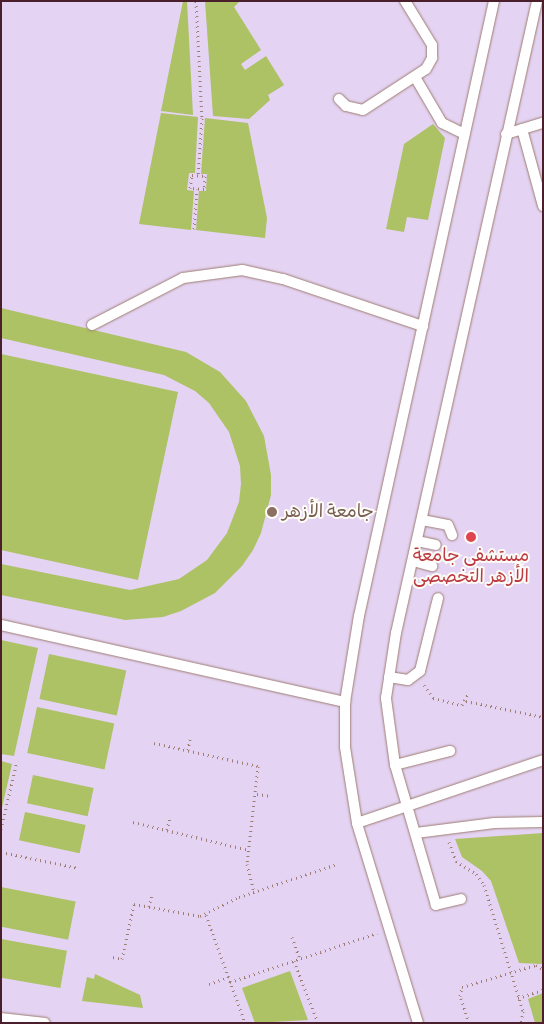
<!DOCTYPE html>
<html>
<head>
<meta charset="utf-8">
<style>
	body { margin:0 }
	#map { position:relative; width:544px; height:1024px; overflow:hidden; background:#f1dbba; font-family:Pangolin,"Playpen Sans Arabic",sans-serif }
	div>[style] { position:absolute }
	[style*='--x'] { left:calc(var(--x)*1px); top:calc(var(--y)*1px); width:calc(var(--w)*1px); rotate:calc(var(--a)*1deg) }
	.built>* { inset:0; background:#e4d3f2; transform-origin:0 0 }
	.green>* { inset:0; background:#adc165; transform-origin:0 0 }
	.path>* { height:3px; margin-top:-1.5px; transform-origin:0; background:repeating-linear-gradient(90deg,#9e7d72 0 1px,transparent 0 5px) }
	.roads { filter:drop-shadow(0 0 1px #9e7d72) drop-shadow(0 0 1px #9e7d72) }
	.lane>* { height:10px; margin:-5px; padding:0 5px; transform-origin:5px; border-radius:5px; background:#fff }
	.dots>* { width:14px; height:14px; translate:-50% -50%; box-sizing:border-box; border:2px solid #fdfcf7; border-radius:50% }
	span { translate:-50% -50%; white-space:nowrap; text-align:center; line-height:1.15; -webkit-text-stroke:4px #fdfcf7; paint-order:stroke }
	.education-label { font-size:18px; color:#785e54 }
	.left { translate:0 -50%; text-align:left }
	.health-label { font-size:18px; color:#be3a42 }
	.frame { position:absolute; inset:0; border:2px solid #4a1f2b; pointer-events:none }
</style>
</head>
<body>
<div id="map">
	<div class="built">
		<div style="left:1px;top:1px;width:542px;height:1022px"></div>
	</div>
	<div class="green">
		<div style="clip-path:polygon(183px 1px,187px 1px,193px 115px,161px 111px)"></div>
		<div style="clip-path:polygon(205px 1px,240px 1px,234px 7px,261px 50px,241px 64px,245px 70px,266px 56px,284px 85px,268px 95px,270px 100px,249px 119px,213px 116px)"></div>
		<div style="clip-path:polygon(161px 113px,198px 117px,195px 173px,189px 173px,187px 190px,194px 191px,191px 230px,139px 224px)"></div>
		<div style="clip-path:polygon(205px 118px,248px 123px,267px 218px,265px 238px,196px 230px,199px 191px,206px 191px,207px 174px,201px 174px)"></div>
		<div style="clip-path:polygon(433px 124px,445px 138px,428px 220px,407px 217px,404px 232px,386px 229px,404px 144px)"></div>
		<div style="clip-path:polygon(1px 308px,186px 352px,220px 372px,246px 401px,264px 436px,271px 475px,271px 495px,261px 533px,253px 550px,242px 566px,215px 593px,181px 611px,163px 617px,125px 620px,1px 595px,1px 564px,130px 590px,179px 579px,207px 560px,227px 533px,239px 502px,241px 484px,240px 466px,229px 432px,209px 403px,195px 391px,164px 375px,1px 338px)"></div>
		<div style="clip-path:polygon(1px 354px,178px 392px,138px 580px,1px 550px)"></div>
		<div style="clip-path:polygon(1px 640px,38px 648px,14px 756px,1px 754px)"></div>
		<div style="left:49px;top:654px;width:79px;height:46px;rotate:12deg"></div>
		<div style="left:37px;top:707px;width:79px;height:47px;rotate:12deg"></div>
		<div style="clip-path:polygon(1px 761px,12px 764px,1px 812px)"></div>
		<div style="left:33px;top:775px;width:62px;height:29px;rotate:12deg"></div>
		<div style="left:25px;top:812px;width:62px;height:29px;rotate:12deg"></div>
		<div style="clip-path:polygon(543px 833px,543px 964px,519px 963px,491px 881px,482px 871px,462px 857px,455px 839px)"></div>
		<div style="left:1px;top:887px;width:76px;height:39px;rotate:11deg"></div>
		<div style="left:1px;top:939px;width:67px;height:38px;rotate:10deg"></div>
		<div style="clip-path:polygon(290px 971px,308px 1020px,255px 1023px,242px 988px)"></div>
		<div style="clip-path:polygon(95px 974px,140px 995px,143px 1008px,82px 1001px,87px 977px,94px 979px)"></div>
		<div style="clip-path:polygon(543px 993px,543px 1023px,535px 1023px,528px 999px)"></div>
	</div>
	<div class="path">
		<div style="--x:196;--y:1;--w:117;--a:87.1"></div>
		<div style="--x:202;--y:118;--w:58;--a:93.9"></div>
		<div style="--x:192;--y:175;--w:13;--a:4"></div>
		<div style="--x:205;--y:176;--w:13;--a:94"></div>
		<div style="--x:204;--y:189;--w:14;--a:-176"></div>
		<div style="--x:190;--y:188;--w:13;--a:-81"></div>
		<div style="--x:194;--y:229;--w:40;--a:-85.7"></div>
		<div style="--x:424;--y:685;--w:16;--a:55"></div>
		<div style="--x:433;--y:698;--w:30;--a:14"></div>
		<div style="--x:462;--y:705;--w:13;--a:-61"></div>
		<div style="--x:466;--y:701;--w:79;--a:11.7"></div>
		<div style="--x:154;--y:743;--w:107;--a:12.5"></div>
		<div style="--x:258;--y:766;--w:99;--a:96.4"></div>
		<div style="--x:247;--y:864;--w:29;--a:76"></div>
		<div style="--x:188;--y:750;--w:11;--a:-80"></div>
		<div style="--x:1;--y:758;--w:5;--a:11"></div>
		<div style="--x:257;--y:794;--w:15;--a:8"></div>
		<div style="--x:133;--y:822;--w:119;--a:13.6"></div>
		<div style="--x:1;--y:829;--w:70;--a:-76.8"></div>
		<div style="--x:167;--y:830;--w:13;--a:-77"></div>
		<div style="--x:449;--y:842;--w:20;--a:70"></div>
		<div style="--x:456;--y:861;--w:24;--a:33"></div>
		<div style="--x:476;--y:874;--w:14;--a:54"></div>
		<div style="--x:484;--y:885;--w:132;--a:72.8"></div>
		<div style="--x:523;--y:1011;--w:12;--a:99"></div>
		<div style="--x:1;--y:852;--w:79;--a:11.7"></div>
		<div style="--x:149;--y:907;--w:13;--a:-77"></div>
		<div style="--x:206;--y:915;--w:115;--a:70.1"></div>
		<div style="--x:292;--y:937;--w:23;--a:70"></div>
		<div style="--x:113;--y:957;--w:9;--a:13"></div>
		<div style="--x:122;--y:959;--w:56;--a:-77.7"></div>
		<div style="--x:134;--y:904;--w:67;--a:10.3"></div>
		<div style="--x:200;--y:916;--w:43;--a:-26"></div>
		<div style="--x:239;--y:897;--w:103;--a:-18.6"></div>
		<div style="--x:294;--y:961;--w:66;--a:68.8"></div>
		<div style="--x:230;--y:982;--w:155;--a:-18.4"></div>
		<div style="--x:209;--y:984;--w:20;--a:-20"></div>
		<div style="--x:518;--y:998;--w:26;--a:-18"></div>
		<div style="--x:469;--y:1023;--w:28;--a:-108"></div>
		<div style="--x:460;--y:996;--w:9;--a:-77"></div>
		<div style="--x:462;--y:987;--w:77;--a:-16.6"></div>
		<div style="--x:536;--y:965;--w:8;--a:30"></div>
	</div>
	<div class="roads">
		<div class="lane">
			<div style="--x:415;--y:77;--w:53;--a:59.6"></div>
			<div style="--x:442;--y:123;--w:25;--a:26"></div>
			<div style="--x:339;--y:99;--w:10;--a:45"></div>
			<div style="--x:346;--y:106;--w:17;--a:13"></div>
			<div style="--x:363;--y:110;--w:75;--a:-33.1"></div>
			<div style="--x:426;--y:69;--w:13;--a:-61"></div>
			<div style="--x:432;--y:58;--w:13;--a:-90"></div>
			<div style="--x:432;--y:45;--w:52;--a:-121.5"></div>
			<div style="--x:522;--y:129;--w:80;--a:74.7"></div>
			<div style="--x:506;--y:134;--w:39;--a:-17"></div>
			<div style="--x:92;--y:325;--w:102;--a:-27.3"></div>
			<div style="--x:183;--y:278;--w:60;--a:-7.7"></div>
			<div style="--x:242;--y:270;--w:42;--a:12.4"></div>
			<div style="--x:283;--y:279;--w:148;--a:18.6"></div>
			<div style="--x:422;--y:520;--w:26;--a:11"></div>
			<div style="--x:448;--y:525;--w:11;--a:68"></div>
			<div style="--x:417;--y:541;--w:19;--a:12"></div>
			<div style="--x:413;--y:561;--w:20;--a:15"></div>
			<div style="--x:1;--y:625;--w:353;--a:12.6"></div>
			<div style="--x:389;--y:677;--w:19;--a:9"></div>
			<div style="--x:408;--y:680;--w:15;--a:-37"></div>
			<div style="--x:420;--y:671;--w:75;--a:-76.1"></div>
			<div style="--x:395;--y:765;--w:57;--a:-14.3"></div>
			<div style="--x:357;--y:823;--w:196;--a:-18.7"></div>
			<div style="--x:416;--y:833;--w:79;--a:-7.3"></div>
			<div style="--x:494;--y:823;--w:49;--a:-1.2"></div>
			<div style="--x:461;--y:899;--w:26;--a:167"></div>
			<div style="--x:436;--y:905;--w:146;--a:-106.3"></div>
			<div style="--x:395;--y:765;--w:68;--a:-97.7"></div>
			<div style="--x:386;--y:698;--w:66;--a:-81.3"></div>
			<div style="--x:396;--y:633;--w:648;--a:-77.42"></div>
			<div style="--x:1;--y:1018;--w:44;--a:6.5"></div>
			<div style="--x:418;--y:1023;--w:209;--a:-107"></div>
			<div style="--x:357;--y:823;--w:77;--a:-99"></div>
			<div style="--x:345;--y:747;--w:45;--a:-90"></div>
			<div style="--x:345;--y:702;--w:87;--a:-80.8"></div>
			<div style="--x:359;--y:616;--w:630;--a:-77.62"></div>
		</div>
	</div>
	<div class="dots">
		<div style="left:272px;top:512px;background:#8d6e63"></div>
		<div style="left:471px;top:537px;background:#e0444e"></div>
	</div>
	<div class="education-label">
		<span class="left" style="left:282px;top:512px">جامعة الأزهر</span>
	</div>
	<div class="health-label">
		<span style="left:471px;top:567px">مستشفى جامعة<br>الأزهر التخصصى</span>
	</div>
	<div class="frame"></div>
</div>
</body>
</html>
